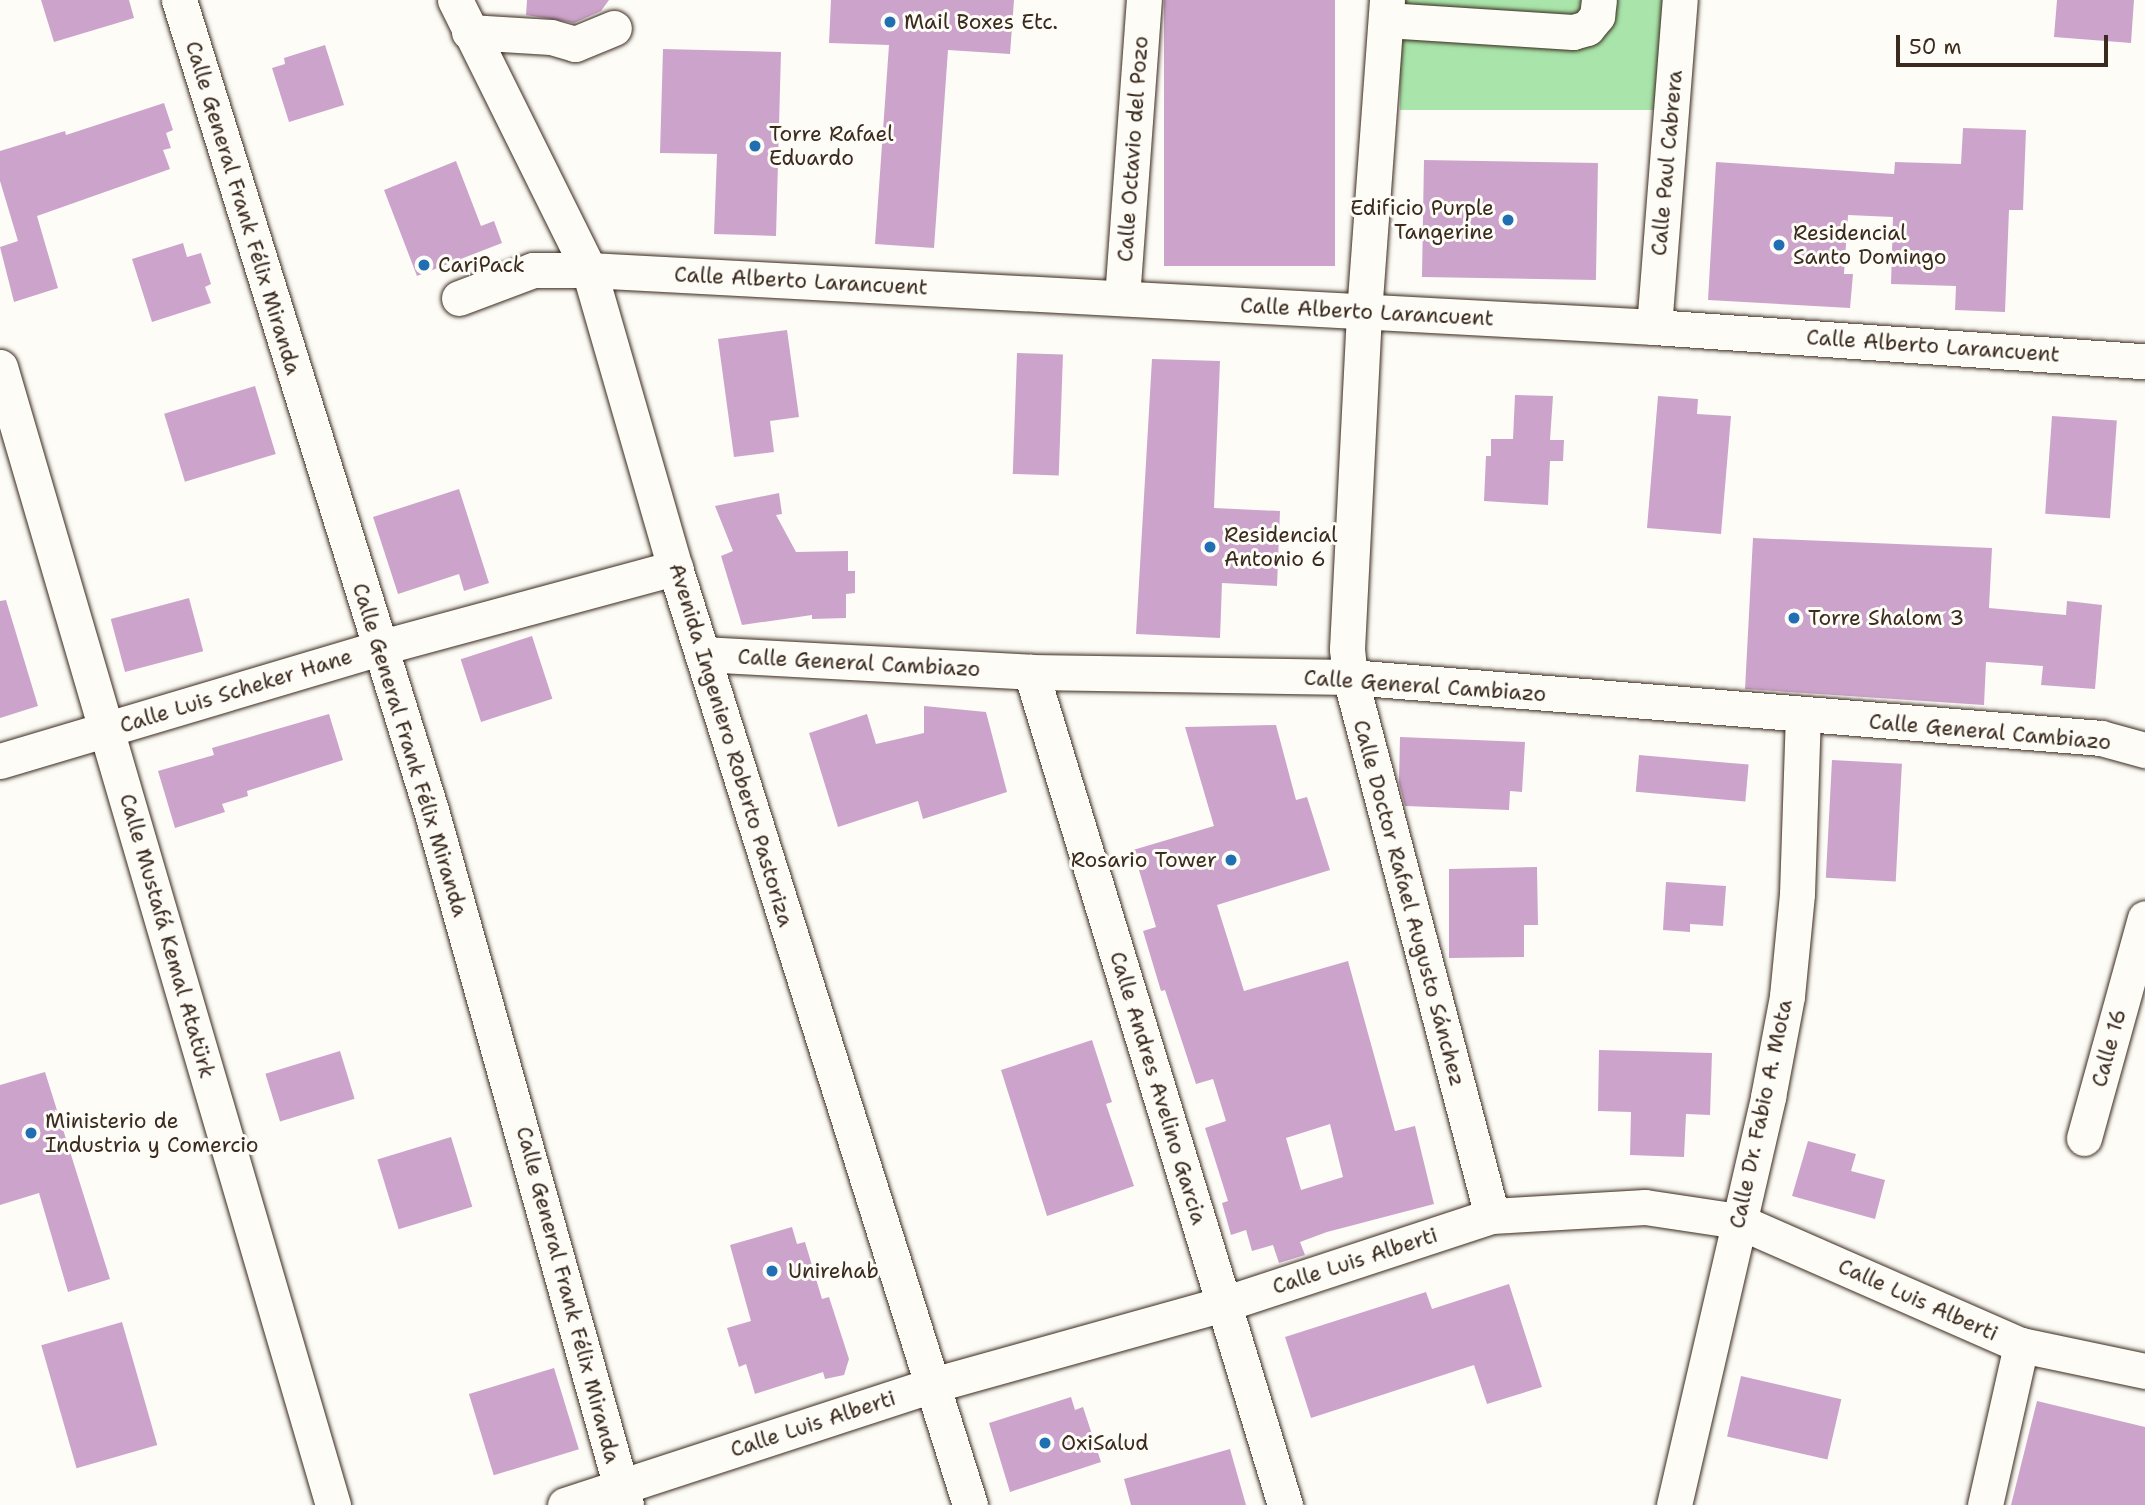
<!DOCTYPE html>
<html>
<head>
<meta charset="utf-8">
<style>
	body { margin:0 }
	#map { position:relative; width:2145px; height:1505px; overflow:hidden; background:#fdfcf7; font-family:"Shantell Sans",sans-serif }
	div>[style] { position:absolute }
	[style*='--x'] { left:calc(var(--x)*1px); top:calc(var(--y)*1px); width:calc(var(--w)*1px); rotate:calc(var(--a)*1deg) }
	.green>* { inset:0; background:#a9e5ab; transform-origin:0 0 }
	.building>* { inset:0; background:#cca4cb; transform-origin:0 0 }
	.roads { filter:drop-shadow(0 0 2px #3b2a1e) drop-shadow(0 0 2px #3b2a1e) }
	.minor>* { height:35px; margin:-17.5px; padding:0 17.5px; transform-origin:17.5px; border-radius:17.5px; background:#fdfcf7 }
	.dots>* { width:19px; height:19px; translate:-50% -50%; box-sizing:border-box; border:4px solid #fdfcf7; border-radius:50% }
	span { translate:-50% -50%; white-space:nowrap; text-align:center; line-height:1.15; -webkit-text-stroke:6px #fdfcf7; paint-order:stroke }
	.poi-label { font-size:21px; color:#3b2a1e }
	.left { translate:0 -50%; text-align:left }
	.right { translate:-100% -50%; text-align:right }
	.street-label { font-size:21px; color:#3b2a1e }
	.scale { position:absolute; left:1896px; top:35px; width:212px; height:32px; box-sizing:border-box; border:4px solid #3b2a1e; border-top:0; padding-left:9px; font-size:21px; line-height:24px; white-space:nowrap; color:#3b2a1e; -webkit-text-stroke:5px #fdfcf7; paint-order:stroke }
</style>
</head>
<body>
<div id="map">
	<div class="green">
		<div style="left:1400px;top:0;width:265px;height:110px"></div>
	</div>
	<div class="building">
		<div style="clip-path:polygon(41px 0,129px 0,134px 18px,54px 42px)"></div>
		<div style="clip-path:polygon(527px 0,609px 0,601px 11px,574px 23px,526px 15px)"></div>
		<div style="clip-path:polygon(831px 0,1014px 0,1010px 54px,948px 50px,934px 248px,875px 244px,889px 45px,829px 43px)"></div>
		<div style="left:1164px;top:0;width:171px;height:266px"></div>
		<div style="clip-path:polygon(2057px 0,2134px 0,2131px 43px,2054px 37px)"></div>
		<div style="clip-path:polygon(325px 45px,344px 105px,289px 122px,272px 68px,285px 64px,284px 58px)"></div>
		<div style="clip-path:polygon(663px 49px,781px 52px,776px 236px,714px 234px,717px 154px,660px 153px)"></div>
		<div style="clip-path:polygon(164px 103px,173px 130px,166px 133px,171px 148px,163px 150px,170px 169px,37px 216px,58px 288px,14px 302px,0 247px,18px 241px,0 181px,0 151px,65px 131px,66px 135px)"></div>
		<div style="clip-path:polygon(1963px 128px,2026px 130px,2023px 210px,2009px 210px,2005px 312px,1955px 310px,1956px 286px,1891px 284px,1893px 217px,1848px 215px,1844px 274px,1853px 274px,1850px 308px,1708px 300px,1716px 162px,1894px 174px,1895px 162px,1961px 164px)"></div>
		<div style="left:1424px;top:160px;width:174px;height:117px;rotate:1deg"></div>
		<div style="clip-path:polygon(456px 161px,481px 226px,494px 221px,502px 243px,417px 276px,384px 190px)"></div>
		<div style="clip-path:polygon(183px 243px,187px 257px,201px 253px,211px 284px,205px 287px,211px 303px,152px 322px,132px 259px)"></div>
		<div style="clip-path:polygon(787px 330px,799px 417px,770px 421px,774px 452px,734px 457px,718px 339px)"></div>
		<div style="left:1017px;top:353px;width:46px;height:121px;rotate:2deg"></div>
		<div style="clip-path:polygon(1152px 359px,1220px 361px,1214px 508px,1280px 511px,1277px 586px,1222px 583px,1220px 638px,1136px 634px)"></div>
		<div style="left:255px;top:386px;width:71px;height:95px;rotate:73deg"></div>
		<div style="clip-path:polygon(1515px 395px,1553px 396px,1550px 440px,1564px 440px,1563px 461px,1550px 461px,1548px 505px,1484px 501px,1486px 456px,1491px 456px,1491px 439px,1513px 439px)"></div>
		<div style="clip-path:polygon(1658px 396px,1698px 399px,1697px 414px,1731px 416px,1721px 534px,1647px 528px)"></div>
		<div style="left:2052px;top:416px;width:65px;height:98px;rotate:4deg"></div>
		<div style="clip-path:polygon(459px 489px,489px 583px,464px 591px,459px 574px,398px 594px,373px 517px)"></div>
		<div style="clip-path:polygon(779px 493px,782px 514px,776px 515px,796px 552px,848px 551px,848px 571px,855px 571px,855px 593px,846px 594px,846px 618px,812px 619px,812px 615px,742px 625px,721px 556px,733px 551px,715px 506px)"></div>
		<div style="clip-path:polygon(1753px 538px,1992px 548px,1989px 608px,2066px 615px,2067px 601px,2102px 605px,2095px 689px,2041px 685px,2043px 666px,1986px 662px,1984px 705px,1745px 689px)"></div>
		<div style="left:189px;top:598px;width:55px;height:81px;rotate:75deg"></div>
		<div style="clip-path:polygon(6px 600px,38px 706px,0 718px,0 601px)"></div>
		<div style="left:532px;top:636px;width:66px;height:75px;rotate:72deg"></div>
		<div style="clip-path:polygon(924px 706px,986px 712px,1007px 792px,923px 819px,918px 801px,838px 827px,809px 733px,867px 714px,876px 744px,924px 733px)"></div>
		<div style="clip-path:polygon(329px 714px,343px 760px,247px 791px,248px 796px,222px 804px,225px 812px,175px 828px,158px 771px,214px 755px,212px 748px)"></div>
		<div style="clip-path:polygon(evenodd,1276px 725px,1296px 800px,1307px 797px,1330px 870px,1217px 905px,1244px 991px,1348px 961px,1395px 1131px,1415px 1126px,1434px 1204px,1327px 1232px,1300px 1242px,1305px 1255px,1279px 1263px,1273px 1245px,1252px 1251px,1246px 1230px,1231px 1235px,1222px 1203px,1228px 1201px,1205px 1128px,1226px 1121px,1213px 1079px,1196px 1084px,1165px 990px,1161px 991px,1143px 931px,1156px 927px,1133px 850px,1214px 826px,1185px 727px,1276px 725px,1330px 1124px,1343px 1177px,1301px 1190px,1286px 1138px,1330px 1124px)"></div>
		<div style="clip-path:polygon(1400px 737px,1525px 742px,1522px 792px,1510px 791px,1509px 810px,1405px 806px,1399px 783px)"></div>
		<div style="left:1639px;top:755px;width:110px;height:37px;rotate:5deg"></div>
		<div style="left:1832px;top:760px;width:70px;height:118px;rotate:3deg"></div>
		<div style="clip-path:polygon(1537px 867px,1538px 925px,1524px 925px,1524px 957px,1449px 958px,1449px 869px)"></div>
		<div style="clip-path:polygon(1666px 882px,1726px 886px,1723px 926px,1690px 924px,1690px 932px,1663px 930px)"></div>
		<div style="clip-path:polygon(1092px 1040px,1112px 1102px,1106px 1104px,1134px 1186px,1047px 1216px,1001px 1070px)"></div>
		<div style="clip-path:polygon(1599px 1050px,1712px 1053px,1710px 1115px,1686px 1114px,1684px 1157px,1630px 1155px,1631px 1112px,1598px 1111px)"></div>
		<div style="left:340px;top:1051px;width:50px;height:78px;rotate:73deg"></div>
		<div style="clip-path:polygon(45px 1072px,110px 1279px,68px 1292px,39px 1193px,0 1205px,0 1085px)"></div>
		<div style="left:451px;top:1137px;width:73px;height:77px;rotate:73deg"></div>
		<div style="clip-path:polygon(1808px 1141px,1856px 1154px,1851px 1171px,1885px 1180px,1875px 1219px,1792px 1196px)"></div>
		<div style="clip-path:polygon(792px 1227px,797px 1244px,805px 1242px,822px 1299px,829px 1297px,849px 1359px,844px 1375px,825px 1379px,823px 1372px,755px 1394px,746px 1364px,739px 1367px,727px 1328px,751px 1321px,730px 1245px)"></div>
		<div style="clip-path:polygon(1509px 1284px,1542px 1387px,1487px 1404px,1474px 1365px,1311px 1418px,1285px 1337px,1426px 1292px,1432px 1309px)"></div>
		<div style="left:122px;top:1322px;width:128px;height:84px;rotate:74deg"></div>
		<div style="left:554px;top:1368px;width:85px;height:89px;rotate:73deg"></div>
		<div style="left:1741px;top:1376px;width:103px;height:62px;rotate:13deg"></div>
		<div style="clip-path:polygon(1071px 1397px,1075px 1410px,1083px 1407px,1101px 1462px,1010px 1492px,989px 1423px)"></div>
		<div style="clip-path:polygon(2037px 1401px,2145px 1427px,2145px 1505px,2011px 1505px)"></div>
		<div style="clip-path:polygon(1230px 1449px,1246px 1505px,1131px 1505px,1124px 1479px)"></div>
	</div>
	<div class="roads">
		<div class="minor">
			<div style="--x:179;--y:0;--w:848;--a:72.72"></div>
			<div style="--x:431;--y:810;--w:722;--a:74.33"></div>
			<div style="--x:455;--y:0;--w:301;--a:63.6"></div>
			<div style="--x:589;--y:270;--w:310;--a:73.9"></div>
			<div style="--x:675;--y:568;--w:982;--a:72.52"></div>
			<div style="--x:1387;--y:0;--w:314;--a:94.2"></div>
			<div style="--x:1364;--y:313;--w:336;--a:92.9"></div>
			<div style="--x:1347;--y:649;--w:28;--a:84"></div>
			<div style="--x:1350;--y:677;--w:557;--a:75.24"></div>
			<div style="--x:1386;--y:20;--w:187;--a:3.7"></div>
			<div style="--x:1573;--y:32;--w:15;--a:-16"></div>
			<div style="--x:1587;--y:28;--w:16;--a:-50"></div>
			<div style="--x:1597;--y:16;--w:16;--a:-83"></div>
			<div style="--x:469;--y:32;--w:82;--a:3.5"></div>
			<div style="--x:551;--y:37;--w:25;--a:16"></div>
			<div style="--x:575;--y:44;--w:42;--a:-22.3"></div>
			<div style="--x:459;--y:298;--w:79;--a:-20.7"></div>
			<div style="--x:533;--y:270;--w:56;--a:0"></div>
			<div style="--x:589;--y:270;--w:1067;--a:3.06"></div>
			<div style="--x:1654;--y:327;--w:492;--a:4"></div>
			<div style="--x:1122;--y:298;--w:299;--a:-85.8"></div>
			<div style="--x:1654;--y:327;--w:328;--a:-85.5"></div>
			<div style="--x:0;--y:367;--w:1186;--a:73.69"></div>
			<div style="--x:702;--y:654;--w:329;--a:3.1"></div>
			<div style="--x:1031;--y:672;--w:319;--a:0.9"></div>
			<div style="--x:1350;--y:677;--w:753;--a:4.64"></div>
			<div style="--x:2101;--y:738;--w:46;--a:15.3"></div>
			<div style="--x:1031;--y:672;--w:871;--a:73.04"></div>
			<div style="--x:0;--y:761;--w:395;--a:-16.6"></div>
			<div style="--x:378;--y:648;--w:308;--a:-15.1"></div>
			<div style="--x:2084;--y:1138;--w:228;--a:-74.5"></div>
			<div style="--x:565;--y:1505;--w:387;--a:-18.1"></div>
			<div style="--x:933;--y:1385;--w:302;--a:-15.6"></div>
			<div style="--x:1224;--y:1304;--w:282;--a:-18.2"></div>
			<div style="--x:1492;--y:1216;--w:153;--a:-3.4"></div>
			<div style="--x:1645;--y:1207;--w:94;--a:8.6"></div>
			<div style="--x:1738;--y:1221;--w:309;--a:23.7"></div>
			<div style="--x:2021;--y:1345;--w:127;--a:11.8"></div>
			<div style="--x:1674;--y:1505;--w:419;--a:-77"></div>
			<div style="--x:1768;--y:1097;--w:103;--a:-79.3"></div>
			<div style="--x:1787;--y:996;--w:102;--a:-84.4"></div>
			<div style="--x:1797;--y:894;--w:177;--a:-88.1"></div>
			<div style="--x:1985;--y:1505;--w:164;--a:-77.3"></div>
		</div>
	</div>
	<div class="dots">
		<div style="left:890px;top:22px;background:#1f6fb2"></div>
		<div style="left:755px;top:146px;background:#1f6fb2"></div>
		<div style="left:1508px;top:220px;background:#1f6fb2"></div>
		<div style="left:1779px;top:245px;background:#1f6fb2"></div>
		<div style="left:424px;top:265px;background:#1f6fb2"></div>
		<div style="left:1210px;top:547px;background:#1f6fb2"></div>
		<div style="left:1794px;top:618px;background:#1f6fb2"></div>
		<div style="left:1231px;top:860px;background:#1f6fb2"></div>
		<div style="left:31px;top:1133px;background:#1f6fb2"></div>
		<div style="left:772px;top:1271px;background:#1f6fb2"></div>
		<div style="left:1045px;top:1443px;background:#1f6fb2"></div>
	</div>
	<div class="poi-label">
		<span class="left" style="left:904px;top:22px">Mail Boxes Etc.</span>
		<span class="left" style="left:769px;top:146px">Torre Rafael<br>Eduardo</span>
		<span class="right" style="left:1494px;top:220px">Edificio Purple<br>Tangerine</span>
		<span class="left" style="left:1793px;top:245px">Residencial<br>Santo Domingo</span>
		<span class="left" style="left:438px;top:265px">CariPack</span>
		<span class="left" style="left:1224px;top:547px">Residencial<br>Antonio 6</span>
		<span class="left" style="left:1808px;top:618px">Torre Shalom 3</span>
		<span class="right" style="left:1217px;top:860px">Rosario Tower</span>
		<span class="left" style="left:45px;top:1133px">Ministerio de<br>Industria y Comercio</span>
		<span class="left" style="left:788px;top:1271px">Unirehab</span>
		<span class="left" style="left:1061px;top:1443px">OxiSalud</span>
	</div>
	<div class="street-label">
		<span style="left:1133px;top:149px;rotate:-86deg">Calle Octavio del Pozo</span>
		<span style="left:1667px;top:163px;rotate:-85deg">Calle Paul Cabrera</span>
		<span style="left:243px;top:208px;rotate:73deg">Calle General Frank Félix Miranda</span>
		<span style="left:801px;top:281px;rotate:3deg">Calle Alberto Larancuent</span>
		<span style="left:1367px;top:312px;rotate:3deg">Calle Alberto Larancuent</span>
		<span style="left:1933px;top:346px;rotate:4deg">Calle Alberto Larancuent</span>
		<span style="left:859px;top:663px;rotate:3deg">Calle General Cambiazo</span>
		<span style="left:1425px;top:686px;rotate:4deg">Calle General Cambiazo</span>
		<span style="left:236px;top:691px;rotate:-17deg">Calle Luis Scheker Hane</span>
		<span style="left:1990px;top:732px;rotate:5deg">Calle General Cambiazo</span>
		<span style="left:731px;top:745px;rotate:73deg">Avenida Ingeniero Roberto Pastoriza</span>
		<span style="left:410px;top:750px;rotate:73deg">Calle General Frank Félix Miranda</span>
		<span style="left:1409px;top:903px;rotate:75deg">Calle Doctor Rafael Augusto Sánchez</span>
		<span style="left:167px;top:936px;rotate:74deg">Calle Mustafá Kemal Atatürk</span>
		<span style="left:2109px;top:1048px;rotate:-75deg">Calle 16</span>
		<span style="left:1158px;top:1088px;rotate:73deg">Calle Andres Avelino Garcia</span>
		<span style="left:1761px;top:1114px;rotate:-78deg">Calle Dr. Fabio A. Mota</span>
		<span style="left:1355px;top:1261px;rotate:-18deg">Calle Luis Alberti</span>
		<span style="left:568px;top:1295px;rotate:75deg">Calle General Frank Félix Miranda</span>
		<span style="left:1918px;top:1300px;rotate:24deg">Calle Luis Alberti</span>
		<span style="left:813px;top:1424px;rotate:-18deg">Calle Luis Alberti</span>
	</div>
	<div class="scale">50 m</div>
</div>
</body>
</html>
